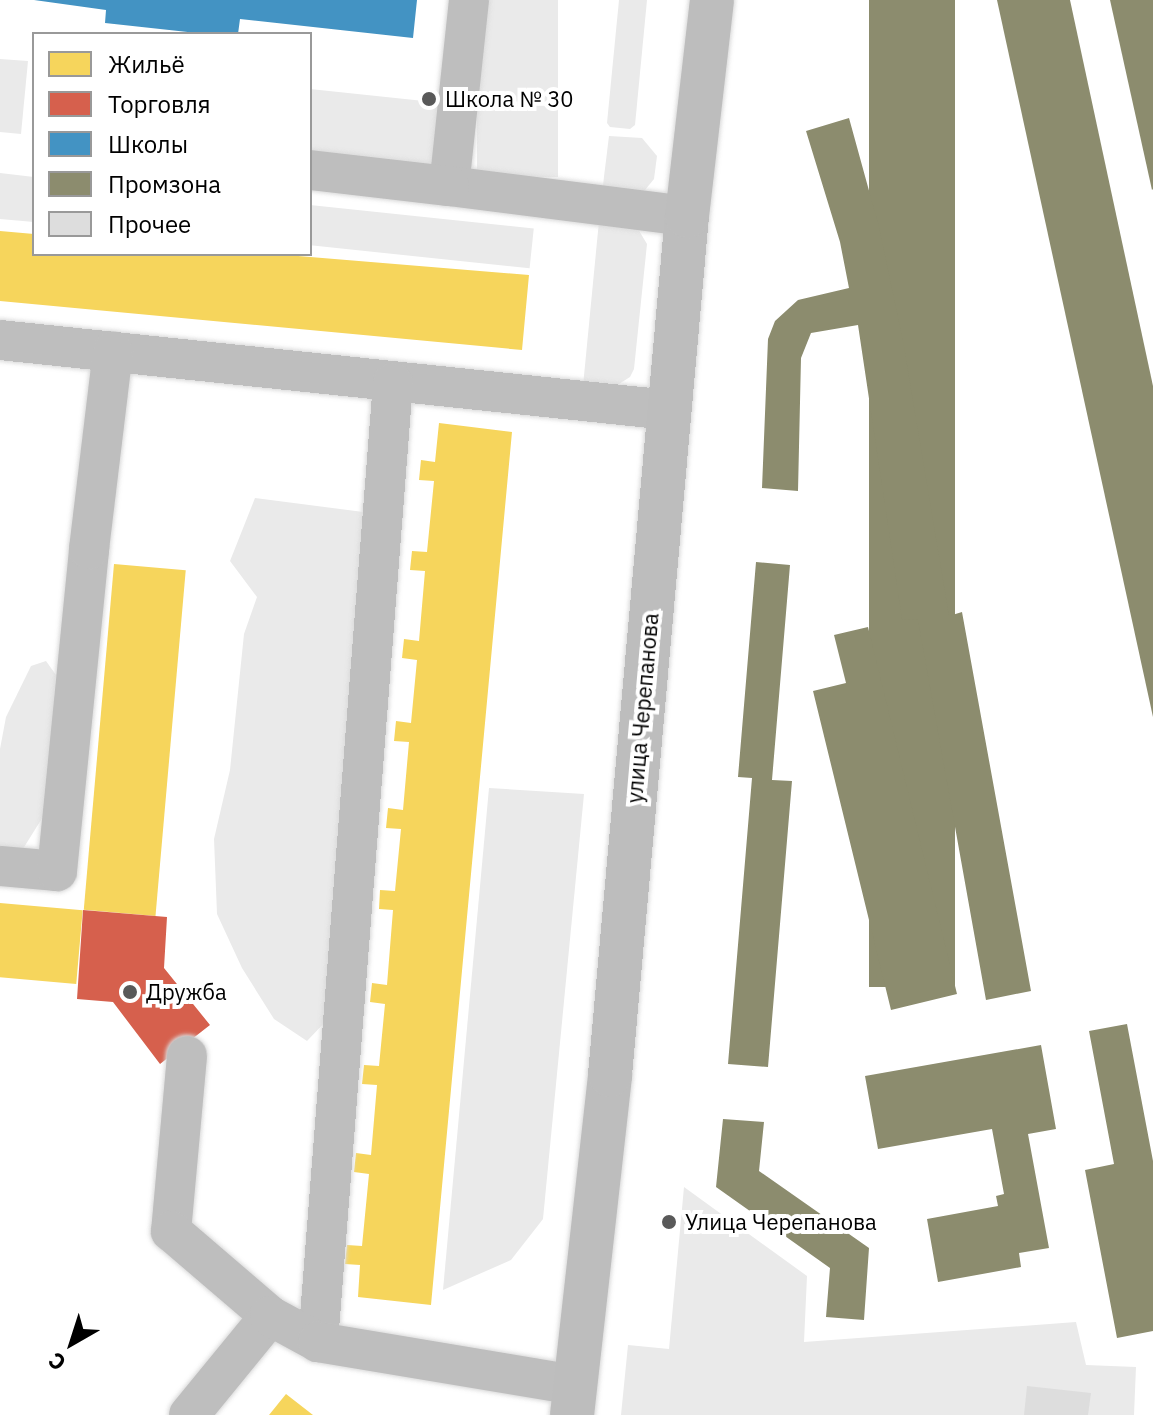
<!DOCTYPE html>
<html>
<head>
<meta charset="utf-8">
<style>
	body { margin:0 }
	#map { position:relative; width:1153px; height:1415px; overflow:hidden; background:#fff; font-family:"IBM Plex Sans",sans-serif }
	div>[style] { position:absolute }
	[style*='--x'] { left:calc(var(--x)*1px); top:calc(var(--y)*1px); width:calc(var(--w)*1px); rotate:calc(var(--a)*1deg) }
	.green>* { inset:0; background:#eaeaea; transform-origin:0 0 }
	.homes>* { inset:0; background:#f6d55c; transform-origin:0 0 }
	.shops>* { inset:0; background:#d6604d }
	.schools>* { inset:0; background:#4393c3 }
	.industry>* { inset:0; background:#8c8c6e; transform-origin:0 0 }
	.building>* { inset:0; background:#ddd }
	.roads { filter:drop-shadow(0 0 2px #dbdbdb) drop-shadow(0 0 2px #dbdbdb) }
	.minor>* { height:40px; margin:-20px; padding:0 20px; transform-origin:20px; border-radius:20px; background:#bebebe }
	.major>* { height:44px; margin:-22px; padding:0 22px; transform-origin:22px; border-radius:22px; background:#bdbdbd }
	.dots>* { width:22px; height:22px; translate:-50% -50%; box-sizing:border-box; border:4px solid #fff; border-radius:50% }
	span { translate:-50% -50%; white-space:nowrap; text-align:center; line-height:1.15; -webkit-text-stroke:8px #fff; paint-order:stroke }
	.poi-label { font-size:22px; color:#000 }
	.left { translate:0 -50%; text-align:left }
	.street-label { font-size:22px; color:#000 }
	.legend { position:absolute; left:32px; top:32px; width:280px; height:224px; box-sizing:border-box; background:#fff; border:2px solid #999; margin:0; padding:10px 14px; list-style:none; font-size:24px; color:#000 }
	.legend li { display:flex; align-items:center; gap:16px; height:40px }
	.legend b { width:40px; border:2px solid #999 }
	.north { position:absolute; left:32px; top:1303px; width:80px; height:80px; -webkit-text-stroke:6px #fff; paint-order:stroke; rotate:219deg; font-size:22px; font-weight:700; line-height:32px; text-align:center; color:#000 }
	.north::after { content:''; display:block; margin:auto; width:28px; height:36px; background:#000; clip-path:polygon(50% 0,100% 100%,50% 72%,0 100%) }
</style>
</head>
<body>
<div id="map">
	<div class="green">
		<div style="left:477px;top:0;width:81px;height:177px"></div>
		<div style="clip-path:polygon(619px 0,647px 0,635px 125px,630px 129px,610px 127px,607px 123px)"></div>
		<div style="clip-path:polygon(0 59px,28px 61px,21px 134px,0 132px)"></div>
		<div style="left:310px;top:89px;width:136px;height:70px;rotate:6deg"></div>
		<div style="clip-path:polygon(609px 136px,642px 138px,657px 156px,654px 179px,645px 190px,636px 194px,602px 193px)"></div>
		<div style="clip-path:polygon(0 173px,34px 177px,34px 222px,0 219px)"></div>
		<div style="left:310px;top:205px;width:225px;height:40px;rotate:6deg"></div>
		<div style="clip-path:polygon(599px 221px,638px 229px,647px 244px,634px 369px,630px 377px,611px 389px,583px 386px)"></div>
		<div style="clip-path:polygon(255px 498px,371px 513px,329px 1018px,307px 1041px,274px 1019px,242px 968px,217px 914px,214px 839px,230px 770px,244px 634px,257px 597px,230px 561px)"></div>
		<div style="clip-path:polygon(46px 661px,56px 675px,46px 812px,21px 852px,0 860px,0 749px,6px 717px,31px 666px)"></div>
		<div style="clip-path:polygon(489px 788px,584px 794px,543px 1219px,511px 1260px,443px 1290px)"></div>
		<div style="clip-path:polygon(684px 1187px,807px 1276px,804px 1342px,1076px 1322px,1086px 1365px,1136px 1367px,1134px 1415px,621px 1415px,628px 1345px,669px 1349px)"></div>
	</div>
	<div class="homes">
		<div style="clip-path:polygon(0 231px,34px 234px,34px 254px,274px 254px,529px 275px,522px 350px,0 301px)"></div>
		<div style="clip-path:polygon(439px 423px,512px 432px,431px 1305px,358px 1297px,360px 1265px,345px 1264px,347px 1245px,362px 1246px,369px 1174px,354px 1172px,356px 1153px,371px 1155px,377px 1085px,362px 1084px,364px 1065px,379px 1066px,385px 1004px,370px 1002px,372px 983px,387px 985px,393px 910px,379px 909px,380px 890px,395px 891px,401px 829px,386px 828px,388px 808px,403px 810px,409px 742px,394px 741px,396px 721px,411px 723px,417px 660px,402px 658px,404px 639px,419px 641px,425px 571px,410px 570px,412px 551px,427px 552px,434px 481px,419px 480px,421px 460px,435px 462px)"></div>
		<div style="left:114px;top:564px;width:72px;height:347px;rotate:5deg"></div>
		<div style="left:0;top:903px;width:83px;height:74px;rotate:5deg"></div>
		<div style="clip-path:polygon(286px 1394px,313px 1415px,269px 1415px)"></div>
	</div>
	<div class="shops">
		<div style="clip-path:polygon(83px 910px,167px 917px,164px 968px,210px 1025px,160px 1064px,113px 1002px,77px 999px)"></div>
	</div>
	<div class="schools">
		<div style="clip-path:polygon(34px 0,417px 0,413px 38px,240px 19px,238px 34px,206px 34px,105px 23px,106px 10px)"></div>
	</div>
	<div class="industry">
		<div style="left:869px;top:0;width:86px;height:987px"></div>
		<div style="clip-path:polygon(997px 0,1070px 0,1153px 386px,1153px 717px)"></div>
		<div style="clip-path:polygon(1110px 0,1153px 0,1153px 189px,1152px 190px)"></div>
		<div style="clip-path:polygon(849px 118px,879px 227px,903px 341px,949px 616px,962px 612px,1031px 991px,986px 1000px,918px 620px,902px 619px,858px 325px,811px 333px,801px 358px,798px 491px,762px 488px,768px 339px,775px 321px,798px 300px,849px 288px,840px 242px,806px 131px)"></div>
		<div style="clip-path:polygon(756px 562px,790px 565px,772px 780px,792px 781px,768px 1067px,728px 1064px,752px 778px,738px 777px)"></div>
		<div style="clip-path:polygon(868px 627px,957px 994px,891px 1010px,813px 691px,846px 683px,834px 635px)"></div>
		<div style="clip-path:polygon(1127px 1024px,1153px 1161px,1153px 1331px,1117px 1338px,1085px 1170px,1114px 1164px,1089px 1031px)"></div>
		<div style="clip-path:polygon(1041px 1045px,1056px 1129px,1028px 1134px,1049px 1248px,1019px 1253px,1021px 1267px,938px 1282px,927px 1219px,998px 1206px,996px 1196px,1004px 1194px,992px 1129px,878px 1149px,865px 1076px)"></div>
		<div style="clip-path:polygon(723px 1119px,764px 1122px,759px 1171px,869px 1248px,864px 1320px,826px 1317px,830px 1268px,716px 1187px)"></div>
	</div>
	<div class="building">
		<div style="clip-path:polygon(1027px 1386px,1091px 1393px,1088px 1415px,1024px 1415px)"></div>
	</div>
	<div class="roads">
		<div class="minor">
			<div style="--x:469;--y:0;--w:187;--a:96.1"></div>
			<div style="--x:449;--y:186;--w:240;--a:7.2"></div>
			<div style="--x:310;--y:170;--w:140;--a:6.6"></div>
			<div style="--x:0;--y:340;--w:673;--a:5.97"></div>
			<div style="--x:0;--y:866;--w:57;--a:5"></div>
			<div style="--x:57;--y:871;--w:324;--a:-84.3"></div>
			<div style="--x:89;--y:549;--w:199;--a:-83.1"></div>
			<div style="--x:187;--y:1056;--w:176;--a:95.2"></div>
			<div style="--x:171;--y:1231;--w:130;--a:40.6"></div>
			<div style="--x:318;--y:1342;--w:962;--a:-85.53"></div>
			<div style="--x:189;--y:1415;--w:128;--a:-50.7"></div>
			<div style="--x:270;--y:1316;--w:55;--a:28.4"></div>
			<div style="--x:318;--y:1342;--w:261;--a:9.5"></div>
		</div>
		<div class="major">
			<div style="--x:572;--y:1415;--w:342;--a:-83.6"></div>
			<div style="--x:610;--y:1075;--w:862;--a:-84.88"></div>
			<div style="--x:687;--y:216;--w:217;--a:-83.4"></div>
		</div>
	</div>
	<div class="dots">
		<div style="left:429px;top:99px;background:#595959"></div>
		<div style="left:130px;top:992px;background:#595959"></div>
		<div style="left:669px;top:1222px;background:#595959"></div>
	</div>
	<div class="poi-label">
		<span class="left" style="left:445px;top:99px">Школа № 30</span>
		<span class="left" style="left:146px;top:992px">Дружба</span>
		<span class="left" style="left:685px;top:1222px">Улица Черепанова</span>
	</div>
	<div class="street-label">
		<span style="left:642px;top:708px;rotate:-85deg">улица Черепанова</span>
	</div>
	<ul class="legend">
	<li><b style="height:22px;background:#f6d55c"></b>Жильё</li>
	<li><b style="height:22px;background:#d6604d"></b>Торговля</li>
	<li><b style="height:22px;background:#4393c3"></b>Школы</li>
	<li><b style="height:22px;background:#8c8c6e"></b>Промзона</li>
	<li><b style="height:22px;background:#ddd"></b>Прочее</li>
	</ul>
	<div class="north">С</div>
</div>
</body>
</html>
